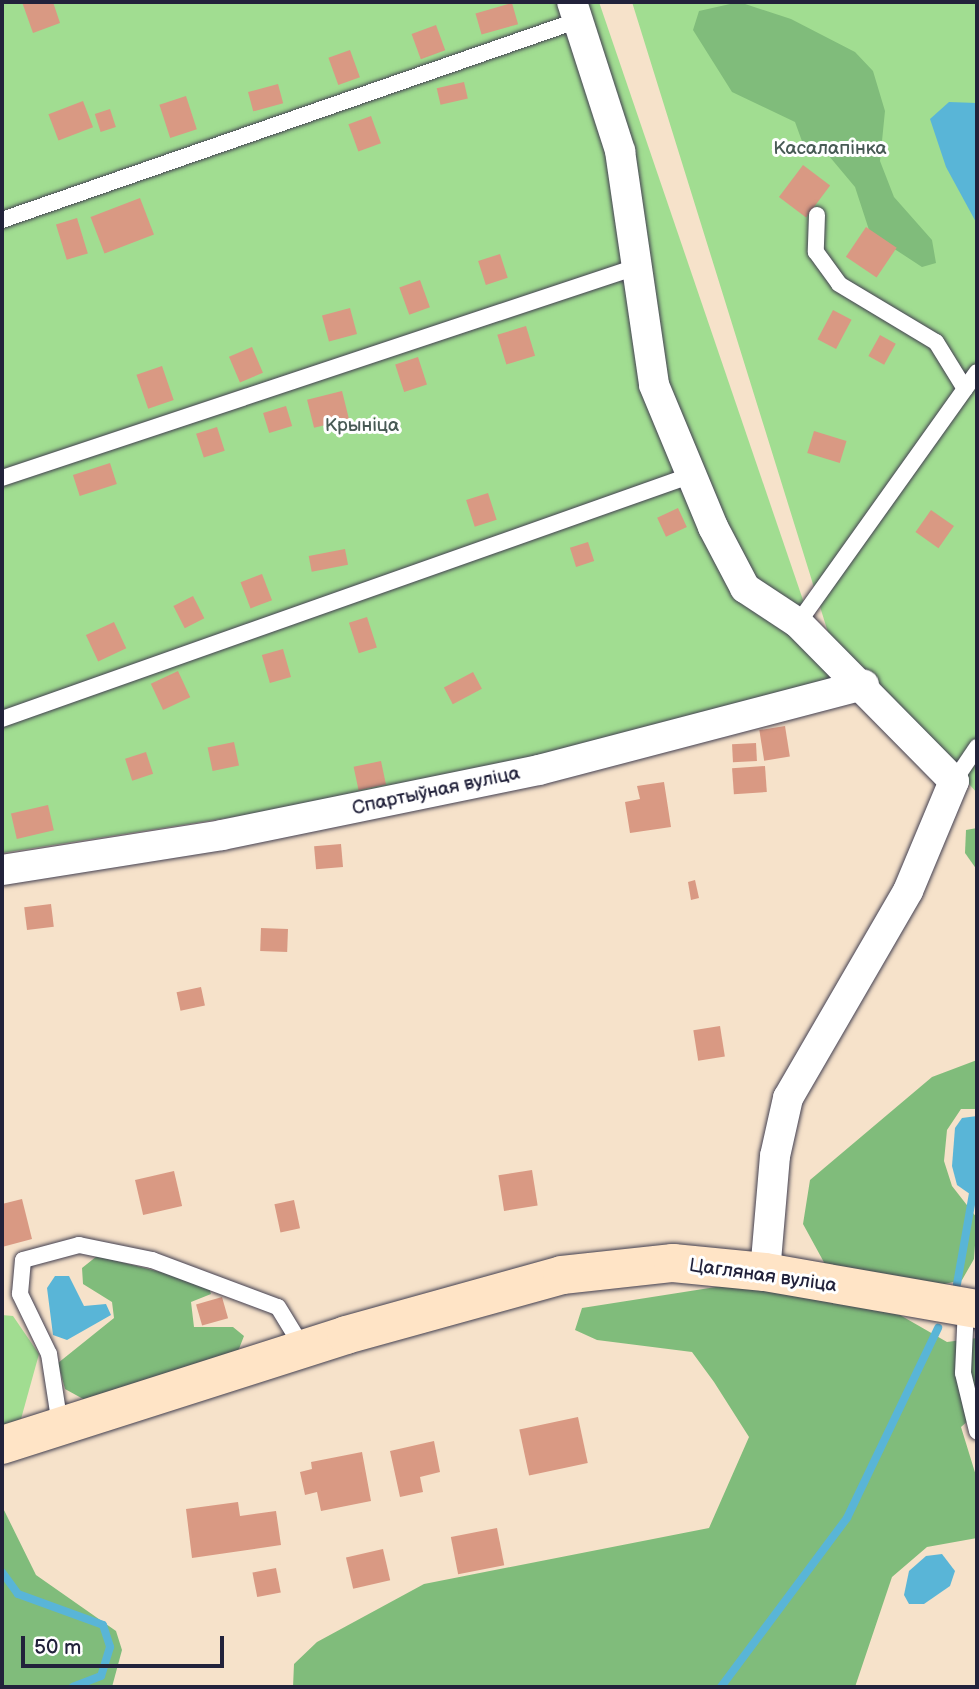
<!DOCTYPE html>
<html>
<head>
<meta charset="utf-8">
<style>
	body { margin:0 }
	#map { position:relative; width:979px; height:1689px; overflow:hidden; background:#f6e2ca; font-family:"Balsamiq Sans",sans-serif }
	div>[style] { position:absolute }
	[style*='--x'] { left:calc(var(--x)*1px); top:calc(var(--y)*1px); width:calc(var(--w)*1px); rotate:calc(var(--a)*1deg) }
	.green>* { inset:0; background:#a1dd91 }
	.forest>* { inset:0; background:#80bc7b }
	.water>* { inset:0; background:#59b5d7 }
	.stream>* { height:8px; margin:-4px; padding:0 4px; transform-origin:4px; border-radius:4px; background:#59b5d7 }
	.building>* { inset:0; background:#d99983; transform-origin:0 0 }
	.roads { filter:drop-shadow(0 0 2px #423f50) drop-shadow(0 0 2px #423f50) }
	.lane>* { height:16px; margin:-8px; padding:0 8px; transform-origin:8px; border-radius:8px; background:#fff }
	.street>* { height:30px; margin:-15px; padding:0 15px; transform-origin:15px; border-radius:15px; background:#fff }
	.secondary>* { height:38px; margin:-19px; padding:0 19px; transform-origin:19px; border-radius:19px; background:#ffe4c6 }
	span { translate:-50% -50%; white-space:nowrap; text-align:center; line-height:1.15; -webkit-text-stroke:6px #fff; paint-order:stroke }
	.park-label { font-size:19px; color:#485a55 }
	.street-label { font-size:19px; color:#22223b }
	.frame { position:absolute; inset:0; border:4px solid #22223b; pointer-events:none }
	.scale { position:absolute; left:21px; top:1636px; width:203px; height:32px; box-sizing:border-box; border:4px solid #22223b; border-top:0; padding-left:9px; font-size:21px; line-height:24px; white-space:nowrap; color:#22223b; -webkit-text-stroke:5px #fff; paint-order:stroke }
</style>
</head>
<body>
<div id="map">
	<div class="green">
		<div style="clip-path:polygon(2px 2px,599px 2px,833px 688px,387px 793px,2px 853px)"></div>
		<div style="clip-path:polygon(632px 2px,977px 2px,977px 793px,869px 672px,831px 642px)"></div>
		<div style="clip-path:polygon(2px 1315px,13px 1316px,39px 1354px,21px 1419px,2px 1425px)"></div>
	</div>
	<div class="forest">
		<div style="clip-path:polygon(739px 2px,791px 19px,855px 52px,873px 71px,885px 111px,880px 161px,894px 197px,932px 240px,936px 263px,922px 267px,870px 233px,855px 187px,829px 156px,803px 144px,795px 122px,732px 92px,693px 30px,699px 11px)"></div>
		<div style="clip-path:polygon(977px 828px,977px 870px,965px 853px,966px 830px)"></div>
		<div style="clip-path:polygon(977px 1060px,977px 1109px,961px 1109px,947px 1130px,944px 1161px,952px 1186px,977px 1218px,974px 1259px,962px 1280px,923px 1289px,826px 1266px,803px 1224px,810px 1180px,932px 1077px)"></div>
		<div style="clip-path:polygon(97px 1256px,208px 1284px,211px 1294px,191px 1302px,194px 1327px,233px 1327px,244px 1336px,235px 1359px,85px 1400px,65px 1389px,58px 1363px,114px 1318px,112px 1302px,83px 1284px,82px 1268px)"></div>
		<div style="clip-path:polygon(735px 1284px,886px 1307px,947px 1342px,977px 1338px,977px 1413px,961px 1427px,977px 1479px,977px 1538px,927px 1547px,892px 1577px,855px 1687px,293px 1687px,294px 1664px,317px 1642px,424px 1584px,709px 1528px,749px 1437px,714px 1382px,692px 1352px,597px 1340px,575px 1330px,582px 1308px)"></div>
		<div style="clip-path:polygon(2px 1506px,36px 1575px,116px 1631px,122px 1650px,112px 1687px,2px 1687px)"></div>
	</div>
	<div class="water">
		<div style="clip-path:polygon(949px 102px,977px 103px,977px 224px,946px 167px,930px 119px)"></div>
		<div style="clip-path:polygon(977px 1116px,977px 1199px,957px 1185px,952px 1166px,955px 1128px,962px 1118px)"></div>
		<div style="clip-path:polygon(55px 1276px,69px 1276px,84px 1306px,106px 1304px,111px 1315px,67px 1340px,53px 1335px,47px 1288px)"></div>
		<div style="clip-path:polygon(942px 1554px,955px 1571px,950px 1586px,924px 1604px,909px 1604px,904px 1595px,909px 1571px,926px 1556px)"></div>
	</div>
	<div class="stream">
		<div style="--x:957;--y:1284;--w:115;--a:-80"></div>
		<div style="--x:2;--y:1572;--w:27;--a:54"></div>
		<div style="--x:18;--y:1594;--w:90;--a:20"></div>
		<div style="--x:103;--y:1625;--w:23;--a:72"></div>
		<div style="--x:110;--y:1647;--w:30;--a:107"></div>
		<div style="--x:101;--y:1676;--w:30;--a:159"></div>
		<div style="--x:721;--y:1687;--w:211;--a:-53.3"></div>
		<div style="--x:847;--y:1518;--w:211;--a:-64.4"></div>
	</div>
	<div class="building">
		<div style="clip-path:polygon(22px 2px,53px 2px,60px 23px,33px 33px)"></div>
		<div style="left:512px;top:3px;width:22px;height:38px;rotate:74deg"></div>
		<div style="left:436px;top:25px;width:27px;height:26px;rotate:70deg"></div>
		<div style="left:350px;top:50px;width:29px;height:23px;rotate:70deg"></div>
		<div style="left:464px;top:82px;width:17px;height:28px;rotate:77deg"></div>
		<div style="left:278px;top:84px;width:20px;height:31px;rotate:75deg"></div>
		<div style="left:186px;top:96px;width:35px;height:28px;rotate:72deg"></div>
		<div style="left:83px;top:101px;width:28px;height:37px;rotate:69deg"></div>
		<div style="left:110px;top:109px;width:19px;height:16px;rotate:72deg"></div>
		<div style="left:371px;top:116px;width:29px;height:24px;rotate:70deg"></div>
		<div style="left:803px;top:165px;width:34px;height:40px;rotate:37deg"></div>
		<div style="left:140px;top:198px;width:39px;height:53px;rotate:69deg"></div>
		<div style="left:77px;top:218px;width:37px;height:22px;rotate:73deg"></div>
		<div style="left:866px;top:227px;width:37px;height:36px;rotate:34deg"></div>
		<div style="left:500px;top:254px;width:25px;height:23px;rotate:72deg"></div>
		<div style="left:420px;top:280px;width:29px;height:22px;rotate:70deg"></div>
		<div style="left:350px;top:308px;width:27px;height:29px;rotate:75deg"></div>
		<div style="left:833px;top:310px;width:21px;height:33px;rotate:28deg"></div>
		<div style="left:526px;top:326px;width:31px;height:30px;rotate:73deg"></div>
		<div style="left:880px;top:335px;width:18px;height:24px;rotate:29deg"></div>
		<div style="left:252px;top:347px;width:28px;height:25px;rotate:67deg"></div>
		<div style="left:418px;top:357px;width:29px;height:24px;rotate:72deg"></div>
		<div style="left:162px;top:366px;width:36px;height:27px;rotate:71deg"></div>
		<div style="left:342px;top:391px;width:29px;height:36px;rotate:76deg"></div>
		<div style="left:286px;top:406px;width:21px;height:24px;rotate:73deg"></div>
		<div style="left:217px;top:427px;width:25px;height:22px;rotate:72deg"></div>
		<div style="left:814px;top:431px;width:34px;height:23px;rotate:17deg"></div>
		<div style="left:110px;top:463px;width:22px;height:39px;rotate:72deg"></div>
		<div style="left:488px;top:493px;width:28px;height:23px;rotate:72deg"></div>
		<div style="left:678px;top:508px;width:21px;height:23px;rotate:65deg"></div>
		<div style="left:931px;top:510px;width:28px;height:27px;rotate:35deg"></div>
		<div style="left:588px;top:542px;width:20px;height:19px;rotate:72deg"></div>
		<div style="left:345px;top:549px;width:16px;height:37px;rotate:79deg"></div>
		<div style="left:262px;top:574px;width:28px;height:23px;rotate:69deg"></div>
		<div style="left:193px;top:596px;width:25px;height:22px;rotate:63deg"></div>
		<div style="left:367px;top:617px;width:32px;height:19px;rotate:72deg"></div>
		<div style="left:114px;top:622px;width:29px;height:31px;rotate:65deg"></div>
		<div style="left:283px;top:649px;width:29px;height:22px;rotate:74deg"></div>
		<div style="left:178px;top:671px;width:29px;height:30px;rotate:65deg"></div>
		<div style="left:473px;top:672px;width:19px;height:33px;rotate:62deg"></div>
		<div style="left:785px;top:726px;width:31px;height:26px;rotate:81deg"></div>
		<div style="left:234px;top:742px;width:24px;height:27px;rotate:78deg"></div>
		<div style="left:756px;top:743px;width:18px;height:24px;rotate:87deg"></div>
		<div style="left:146px;top:752px;width:23px;height:22px;rotate:72deg"></div>
		<div style="left:381px;top:761px;width:24px;height:28px;rotate:78deg"></div>
		<div style="left:765px;top:766px;width:26px;height:33px;rotate:86deg"></div>
		<div style="clip-path:polygon(664px 782px,671px 827px,630px 833px,625px 802px,640px 799px,637px 786px)"></div>
		<div style="left:48px;top:805px;width:26px;height:38px;rotate:77deg"></div>
		<div style="left:341px;top:844px;width:23px;height:27px;rotate:85deg"></div>
		<div style="clip-path:polygon(695px 880px,699px 898px,691px 900px,688px 882px)"></div>
		<div style="left:51px;top:904px;width:23px;height:27px;rotate:83deg"></div>
		<div style="left:261px;top:928px;width:27px;height:23px;rotate:2deg"></div>
		<div style="left:201px;top:987px;width:19px;height:25px;rotate:78deg"></div>
		<div style="left:720px;top:1026px;width:31px;height:27px;rotate:81deg"></div>
		<div style="left:532px;top:1170px;width:36px;height:34px;rotate:81deg"></div>
		<div style="left:174px;top:1171px;width:36px;height:40px;rotate:77deg"></div>
		<div style="clip-path:polygon(22px 1199px,32px 1239px,2px 1247px,2px 1204px)"></div>
		<div style="left:294px;top:1200px;width:29px;height:20px;rotate:78deg"></div>
		<div style="left:222px;top:1297px;width:22px;height:27px;rotate:74deg"></div>
		<div style="left:578px;top:1417px;width:47px;height:60px;rotate:78deg"></div>
		<div style="clip-path:polygon(434px 1441px,440px 1472px,420px 1477px,423px 1492px,400px 1497px,390px 1451px)"></div>
		<div style="clip-path:polygon(362px 1452px,371px 1501px,321px 1511px,317px 1492px,305px 1495px,300px 1472px,312px 1469px,311px 1462px)"></div>
		<div style="clip-path:polygon(238px 1502px,240px 1516px,276px 1511px,281px 1545px,192px 1558px,186px 1509px)"></div>
		<div style="left:497px;top:1528px;width:38px;height:47px;rotate:79deg"></div>
		<div style="left:383px;top:1549px;width:32px;height:38px;rotate:77deg"></div>
		<div style="left:276px;top:1568px;width:25px;height:24px;rotate:79deg"></div>
	</div>
	<div class="roads">
		<div class="lane">
			<div style="--x:817;--y:215;--w:37;--a:92"></div>
			<div style="--x:816;--y:252;--w:39;--a:54"></div>
			<div style="--x:839;--y:284;--w:113;--a:30.9"></div>
			<div style="--x:936;--y:342;--w:55;--a:58.3"></div>
			<div style="--x:2;--y:220;--w:611;--a:-19.12"></div>
			<div style="--x:2;--y:478;--w:668;--a:-18.41"></div>
			<div style="--x:798;--y:623;--w:308;--a:-54.5"></div>
			<div style="--x:2;--y:719;--w:729;--a:-19.48"></div>
			<div style="--x:954;--y:781;--w:41;--a:-55.9"></div>
			<div style="--x:966;--y:1307;--w:66;--a:92.6"></div>
			<div style="--x:963;--y:1373;--w:60;--a:76.4"></div>
			<div style="--x:60;--y:1425;--w:72;--a:-98.8"></div>
			<div style="--x:49;--y:1354;--w:67;--a:-115.8"></div>
			<div style="--x:20;--y:1294;--w:34;--a:-85"></div>
			<div style="--x:23;--y:1260;--w:58;--a:-15"></div>
			<div style="--x:79;--y:1245;--w:75;--a:11.6"></div>
			<div style="--x:152;--y:1260;--w:134;--a:20.5"></div>
			<div style="--x:278;--y:1307;--w:48;--a:58.6"></div>
		</div>
		<div class="street">
			<div style="--x:572;--y:2;--w:157;--a:72.1"></div>
			<div style="--x:620;--y:151;--w:236;--a:81.7"></div>
			<div style="--x:654;--y:385;--w:154;--a:67.4"></div>
			<div style="--x:713;--y:527;--w:69;--a:62.3"></div>
			<div style="--x:745;--y:588;--w:64;--a:33.4"></div>
			<div style="--x:798;--y:623;--w:222;--a:45.4"></div>
			<div style="--x:954;--y:781;--w:119;--a:112.7"></div>
			<div style="--x:908;--y:891;--w:239;--a:120.1"></div>
			<div style="--x:788;--y:1098;--w:59;--a:102.6"></div>
			<div style="--x:775;--y:1156;--w:116;--a:94.9"></div>
			<div style="--x:2;--y:870;--w:223;--a:-9"></div>
			<div style="--x:222;--y:835;--w:324;--a:-11.6"></div>
			<div style="--x:539;--y:770;--w:336;--a:-14.7"></div>
		</div>
		<div class="secondary">
			<div style="--x:2;--y:1445;--w:361;--a:-17.7"></div>
			<div style="--x:346;--y:1335;--w:224;--a:-15.5"></div>
			<div style="--x:562;--y:1275;--w:112;--a:-6.2"></div>
			<div style="--x:673;--y:1263;--w:92;--a:5.6"></div>
			<div style="--x:765;--y:1272;--w:215;--a:9.9"></div>
		</div>
	</div>
	<div class="park-label">
		<span style="left:830px;top:149px">Касалапінка</span>
		<span style="left:362px;top:426px">Крыніца</span>
	</div>
	<div class="street-label">
		<span style="left:436px;top:791px;rotate:-12deg">Спартыўная вуліца</span>
		<span style="left:763px;top:1276px;rotate:8deg">Цагляная вуліца</span>
	</div>
	<div class="frame"></div>
	<div class="scale">50 m</div>
</div>
</body>
</html>
